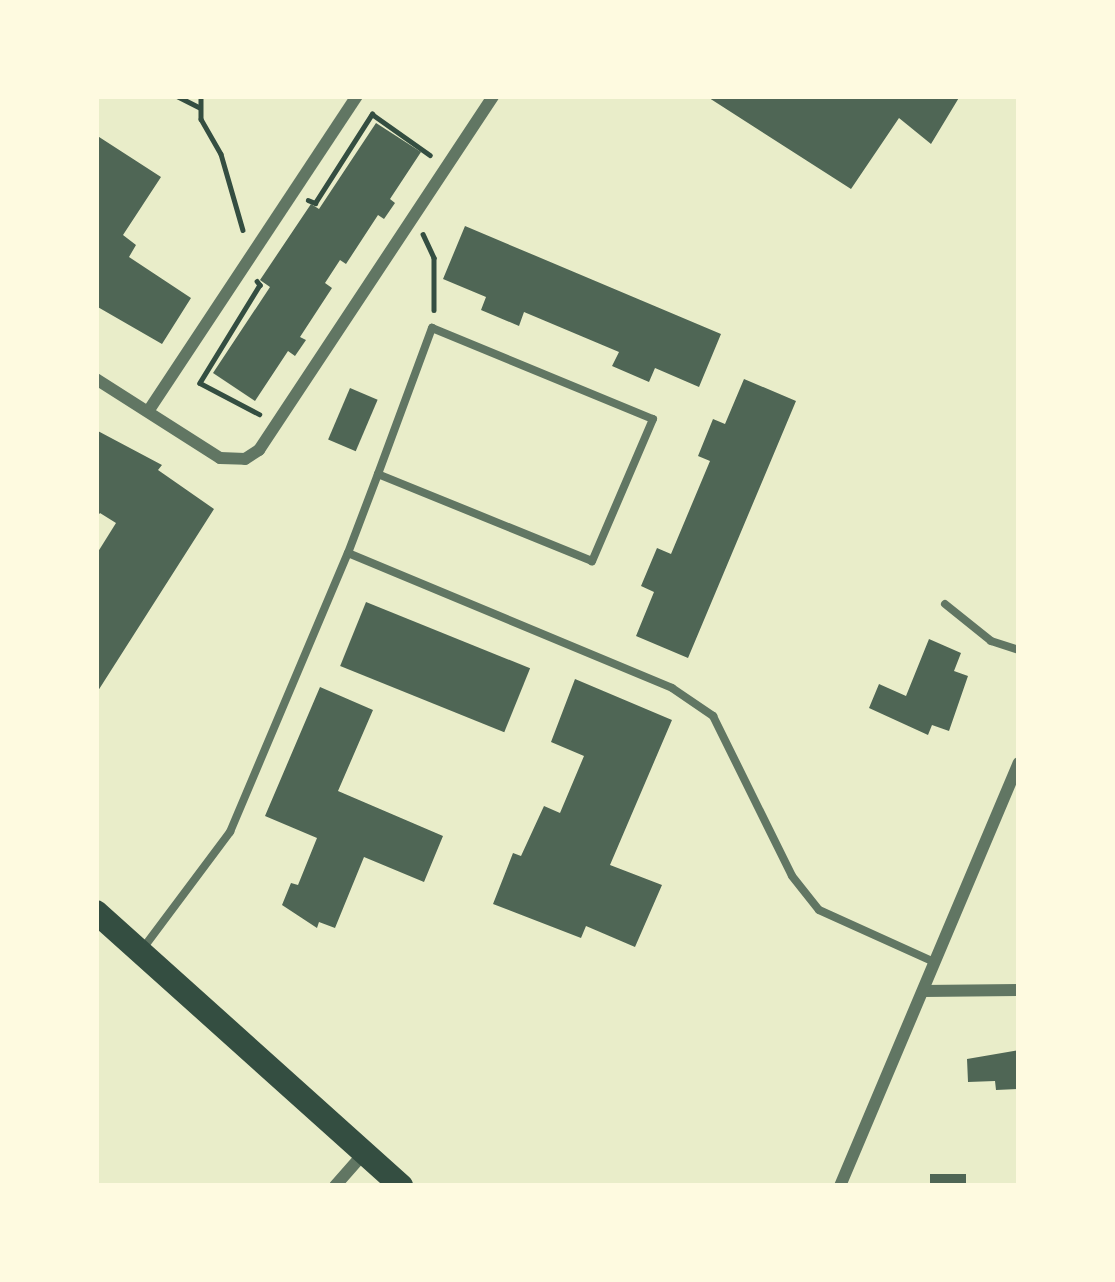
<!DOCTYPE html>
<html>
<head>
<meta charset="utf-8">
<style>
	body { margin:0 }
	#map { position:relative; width:1115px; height:1282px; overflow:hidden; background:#e9edc9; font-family:Roboto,sans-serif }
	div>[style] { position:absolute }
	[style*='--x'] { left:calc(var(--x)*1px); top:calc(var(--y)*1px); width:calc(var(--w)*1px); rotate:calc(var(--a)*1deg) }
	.building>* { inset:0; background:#4f6655; transform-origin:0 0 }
	.path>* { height:4.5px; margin:-2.25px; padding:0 2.25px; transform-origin:2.25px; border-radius:2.25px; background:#344e41 }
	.service>* { height:8px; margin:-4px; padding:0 4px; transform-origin:4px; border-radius:4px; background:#617663 }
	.minor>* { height:12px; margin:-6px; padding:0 6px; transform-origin:6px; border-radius:6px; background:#617663 }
	.primary>* { height:24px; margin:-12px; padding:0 12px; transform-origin:12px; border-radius:12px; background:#344e41 }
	span { translate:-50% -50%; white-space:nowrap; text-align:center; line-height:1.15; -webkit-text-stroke:9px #fefae0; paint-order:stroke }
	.frame { position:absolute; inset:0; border:99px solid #fefae0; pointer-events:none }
</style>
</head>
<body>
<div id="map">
	<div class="building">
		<div style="clip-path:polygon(706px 96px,960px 96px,931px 144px,899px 118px,851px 189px)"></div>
		<div style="clip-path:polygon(376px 123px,421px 152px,390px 199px,395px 203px,384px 219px,378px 215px,346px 264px,340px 260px,325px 283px,332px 288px,300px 337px,306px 340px,295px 356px,288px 351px,255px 401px,213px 373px,270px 287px,260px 280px,311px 204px,319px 209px)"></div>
		<div style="clip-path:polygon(96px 135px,161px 177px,123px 235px,136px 245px,129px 257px,191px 298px,162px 344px,96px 306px)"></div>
		<div style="clip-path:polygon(465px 226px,721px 334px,699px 387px,655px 368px,649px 382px,612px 366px,619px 352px,524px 312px,519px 326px,481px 310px,486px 297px,443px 279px)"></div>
		<div style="clip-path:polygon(744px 379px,796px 401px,688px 658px,636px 636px,654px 592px,641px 586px,657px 548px,671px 554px,710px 461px,698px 456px,713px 419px,725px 424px)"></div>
		<div style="left:350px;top:388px;width:30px;height:56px;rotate:23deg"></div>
		<div style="clip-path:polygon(96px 430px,162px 465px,158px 470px,214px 509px,96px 694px,96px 555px,116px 523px,100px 513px,96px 518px)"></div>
		<div style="left:366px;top:602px;width:177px;height:69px;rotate:22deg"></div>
		<div style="clip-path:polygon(929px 639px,961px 653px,954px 671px,968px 676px,949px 731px,932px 725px,928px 735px,869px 708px,879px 684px,906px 696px)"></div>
		<div style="clip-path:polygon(575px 679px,672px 720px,610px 865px,662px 885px,635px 947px,586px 926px,581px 938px,493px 904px,513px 853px,521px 856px,544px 806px,560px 813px,584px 756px,551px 742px)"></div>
		<div style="clip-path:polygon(320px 687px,373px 710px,338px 791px,443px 836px,424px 882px,364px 857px,335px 928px,319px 922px,317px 928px,282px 905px,291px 883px,298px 885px,317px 838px,265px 816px)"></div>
		<div style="clip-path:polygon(1019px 1050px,1019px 1089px,996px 1090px,995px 1081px,968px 1082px,967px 1059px)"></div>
		<div style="left:966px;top:1174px;width:12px;height:36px;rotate:90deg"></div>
	</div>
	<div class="path">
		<div style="--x:177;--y:96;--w:25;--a:27"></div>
		<div style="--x:201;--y:96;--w:23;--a:90"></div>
		<div style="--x:201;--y:119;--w:40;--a:60.3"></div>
		<div style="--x:221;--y:154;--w:79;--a:73.9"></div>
		<div style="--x:308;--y:200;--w:8;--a:23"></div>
		<div style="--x:315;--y:203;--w:106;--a:-57.4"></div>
		<div style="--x:372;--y:114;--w:71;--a:35.3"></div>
		<div style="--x:423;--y:234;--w:26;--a:65"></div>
		<div style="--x:434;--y:258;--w:52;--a:90"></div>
		<div style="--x:257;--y:281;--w:5;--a:53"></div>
		<div style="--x:260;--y:285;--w:115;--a:121.5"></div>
		<div style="--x:200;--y:383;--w:67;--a:27.7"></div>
	</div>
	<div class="service">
		<div style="--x:348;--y:553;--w:351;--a:22.6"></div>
		<div style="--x:672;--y:688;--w:50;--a:34.3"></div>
		<div style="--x:713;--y:716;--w:178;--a:63.7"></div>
		<div style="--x:792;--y:876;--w:43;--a:51.5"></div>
		<div style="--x:819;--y:910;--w:126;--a:24.3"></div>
		<div style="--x:945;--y:604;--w:59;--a:38.8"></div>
		<div style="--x:991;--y:641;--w:29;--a:18"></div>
		<div style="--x:144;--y:947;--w:144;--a:-53.2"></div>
		<div style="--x:230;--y:832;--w:303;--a:-67.1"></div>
		<div style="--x:348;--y:553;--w:85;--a:-69.2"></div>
		<div style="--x:378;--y:474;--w:156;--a:-69.7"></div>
		<div style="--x:432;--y:328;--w:239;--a:22.4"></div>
		<div style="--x:653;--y:419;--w:155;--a:113.2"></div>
		<div style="--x:592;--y:561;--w:231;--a:-157.9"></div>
	</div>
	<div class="minor">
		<div style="--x:96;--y:379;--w:147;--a:32.5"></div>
		<div style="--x:220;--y:458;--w:25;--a:2"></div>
		<div style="--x:245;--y:459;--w:17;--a:-33"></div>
		<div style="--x:259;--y:450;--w:424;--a:-56.5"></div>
		<div style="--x:149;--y:410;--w:377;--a:-56.5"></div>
		<div style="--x:923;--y:991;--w:96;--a:-0.6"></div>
		<div style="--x:335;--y:1186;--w:44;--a:-48.7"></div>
		<div style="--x:840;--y:1186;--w:459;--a:-67.1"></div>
	</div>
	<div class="primary">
		<div style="--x:96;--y:912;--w:410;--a:41.9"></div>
	</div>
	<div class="frame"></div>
</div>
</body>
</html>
